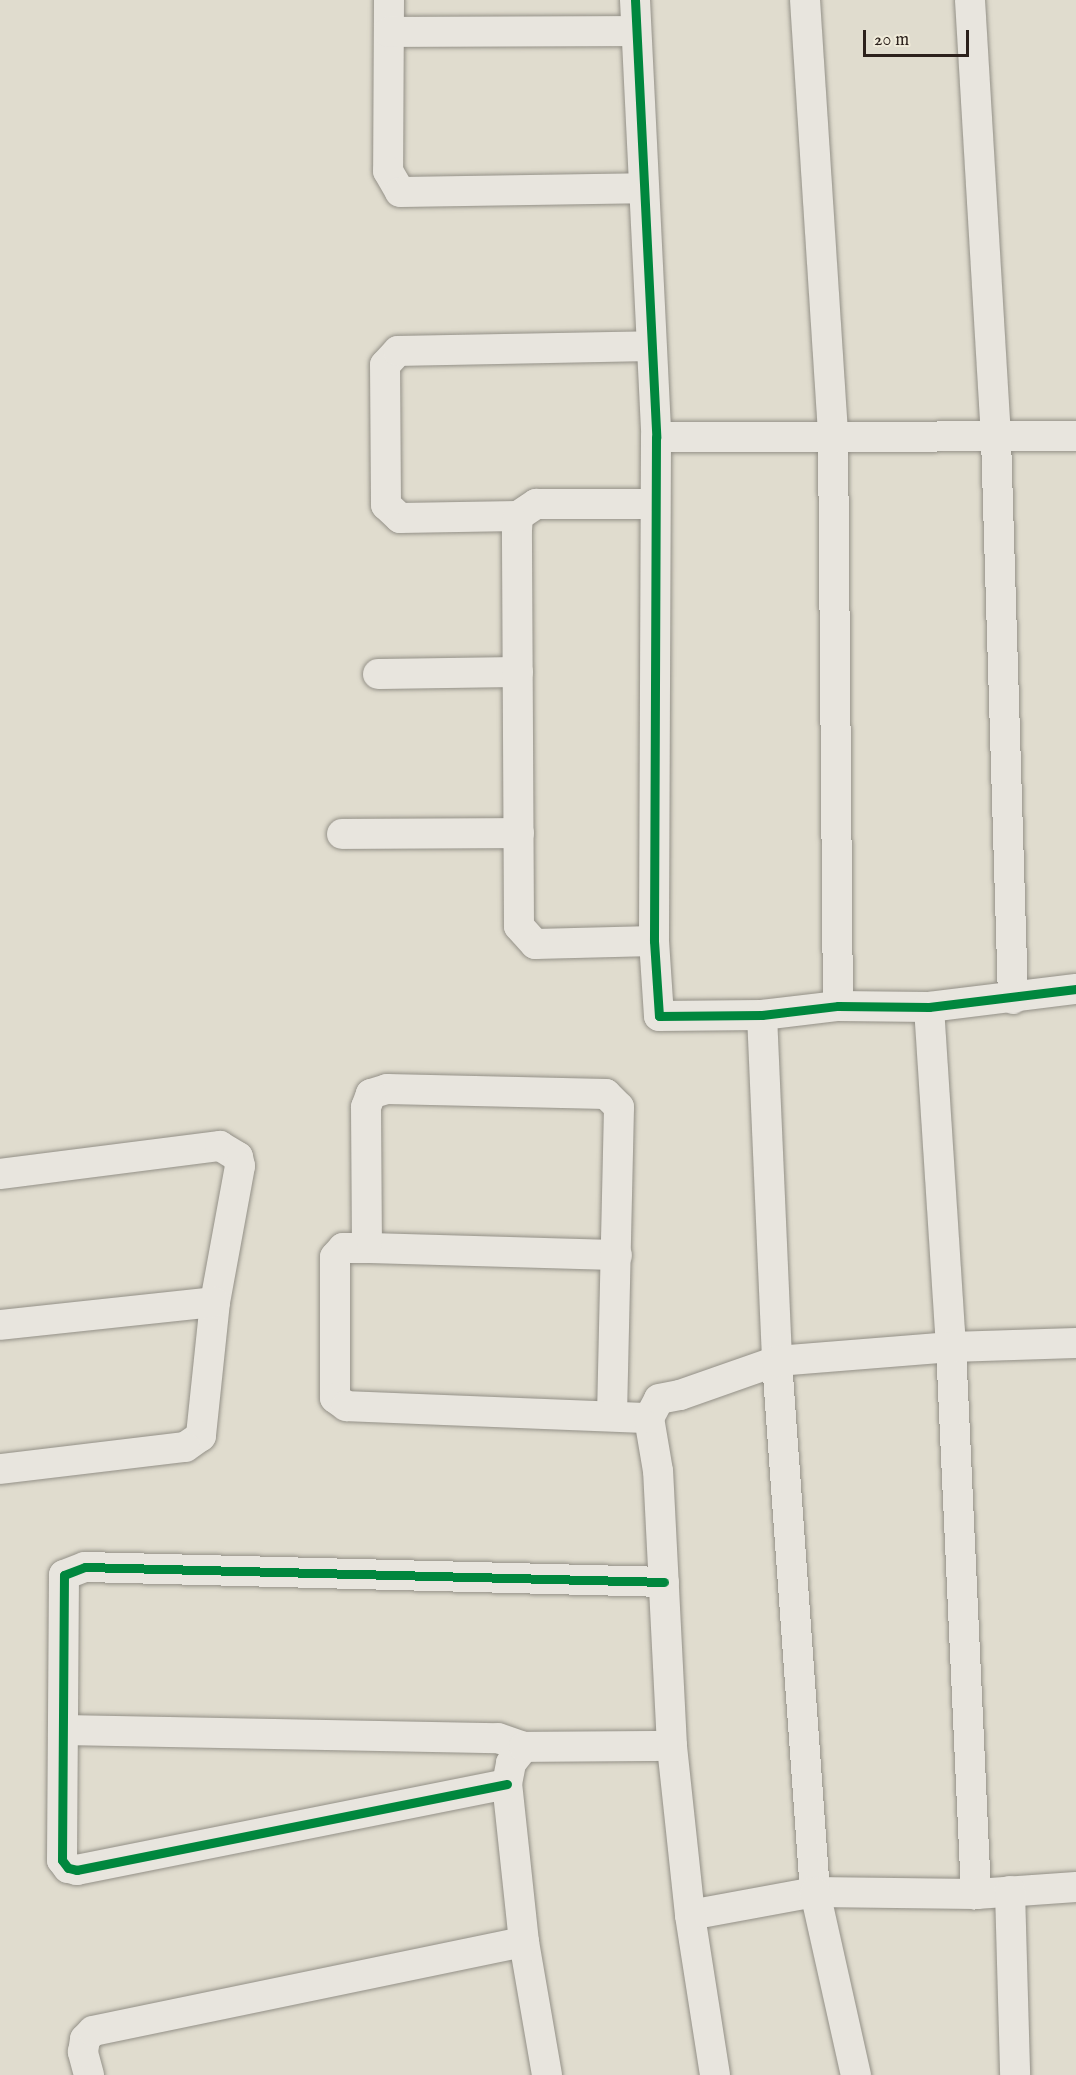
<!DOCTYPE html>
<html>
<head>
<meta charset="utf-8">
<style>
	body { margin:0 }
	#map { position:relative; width:1076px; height:2075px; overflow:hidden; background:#e0dcce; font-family:"IM FELL English",serif }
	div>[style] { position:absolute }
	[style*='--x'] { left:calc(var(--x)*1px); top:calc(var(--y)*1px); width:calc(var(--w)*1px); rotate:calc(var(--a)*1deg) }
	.roads { filter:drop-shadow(0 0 2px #939087) drop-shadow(0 0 2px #939087) }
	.street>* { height:30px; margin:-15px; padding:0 15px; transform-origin:15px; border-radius:15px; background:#e8e5de }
	.cycleway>* { height:9px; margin:-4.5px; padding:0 4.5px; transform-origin:4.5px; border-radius:4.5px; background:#00873e }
	span { translate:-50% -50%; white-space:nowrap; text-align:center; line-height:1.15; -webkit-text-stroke:4.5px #f0ebda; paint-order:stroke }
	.scale { position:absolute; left:863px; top:30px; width:106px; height:27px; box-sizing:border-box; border:3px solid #2c211c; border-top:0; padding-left:8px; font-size:18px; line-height:21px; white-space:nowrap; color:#2c211c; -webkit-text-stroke:4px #f0ebda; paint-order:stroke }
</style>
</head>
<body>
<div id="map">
	<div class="roads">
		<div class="street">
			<div style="--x:389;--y:0;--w:171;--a:90.3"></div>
			<div style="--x:388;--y:171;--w:24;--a:60"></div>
			<div style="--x:400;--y:192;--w:243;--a:-0.9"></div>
			<div style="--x:635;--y:0;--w:438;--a:87.2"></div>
			<div style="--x:656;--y:437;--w:504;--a:90.23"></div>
			<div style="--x:654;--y:941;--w:75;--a:86.2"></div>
			<div style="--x:659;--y:1016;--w:103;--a:-0.6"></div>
			<div style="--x:762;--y:1015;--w:77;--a:-6.8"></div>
			<div style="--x:838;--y:1006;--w:91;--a:0.6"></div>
			<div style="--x:929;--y:1007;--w:148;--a:-7"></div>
			<div style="--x:805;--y:0;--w:438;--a:86.3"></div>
			<div style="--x:833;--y:437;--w:569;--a:89.5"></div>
			<div style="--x:970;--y:0;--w:439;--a:86.6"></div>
			<div style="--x:996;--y:438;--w:561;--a:88.26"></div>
			<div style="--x:389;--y:32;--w:247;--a:-0.2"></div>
			<div style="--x:656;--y:437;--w:420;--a:-0.1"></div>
			<div style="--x:518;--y:516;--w:118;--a:179"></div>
			<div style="--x:400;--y:518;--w:19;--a:-137"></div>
			<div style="--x:386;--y:505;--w:140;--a:-90.4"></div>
			<div style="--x:385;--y:365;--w:19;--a:-47"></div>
			<div style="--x:398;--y:351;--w:252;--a:-1.1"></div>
			<div style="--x:378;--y:674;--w:140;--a:-0.8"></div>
			<div style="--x:342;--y:834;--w:177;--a:-0.3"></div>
			<div style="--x:654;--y:941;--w:119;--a:178.6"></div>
			<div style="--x:535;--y:944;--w:24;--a:-132"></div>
			<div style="--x:519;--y:926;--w:396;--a:-90.3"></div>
			<div style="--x:517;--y:530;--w:14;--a:-86"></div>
			<div style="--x:518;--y:516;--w:22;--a:-34"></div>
			<div style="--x:536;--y:504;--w:119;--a:0"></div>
			<div style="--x:929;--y:1007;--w:341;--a:86.3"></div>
			<div style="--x:951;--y:1347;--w:548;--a:87.38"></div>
			<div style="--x:762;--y:1015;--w:346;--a:87.5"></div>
			<div style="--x:777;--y:1361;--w:532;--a:85.91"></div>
			<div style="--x:815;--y:1892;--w:161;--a:0.7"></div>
			<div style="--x:976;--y:1894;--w:100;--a:-4"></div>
			<div style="--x:0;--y:1174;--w:222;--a:-7.3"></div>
			<div style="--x:220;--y:1146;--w:21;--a:31"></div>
			<div style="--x:238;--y:1157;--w:9;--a:77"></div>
			<div style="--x:240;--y:1166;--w:138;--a:100.4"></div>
			<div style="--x:215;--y:1302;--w:135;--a:96"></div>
			<div style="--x:201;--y:1436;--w:19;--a:145"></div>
			<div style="--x:185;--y:1447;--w:186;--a:173.2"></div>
			<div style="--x:367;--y:1248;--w:250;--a:1.6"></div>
			<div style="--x:0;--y:1325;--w:216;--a:-6.1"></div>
			<div style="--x:612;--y:1416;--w:309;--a:-88.7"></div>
			<div style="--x:619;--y:1107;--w:18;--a:-135"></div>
			<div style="--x:606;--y:1094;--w:219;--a:-178.7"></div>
			<div style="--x:387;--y:1089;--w:17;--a:163"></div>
			<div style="--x:371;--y:1094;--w:14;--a:111"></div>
			<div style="--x:366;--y:1107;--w:141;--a:89.6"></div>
			<div style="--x:367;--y:1248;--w:24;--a:180"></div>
			<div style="--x:343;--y:1248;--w:12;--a:132"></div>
			<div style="--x:335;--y:1257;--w:141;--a:90"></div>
			<div style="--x:335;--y:1398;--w:14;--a:36"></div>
			<div style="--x:346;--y:1406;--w:303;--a:2.3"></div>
			<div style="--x:63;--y:1730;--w:435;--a:1.1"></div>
			<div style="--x:498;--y:1738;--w:28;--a:19"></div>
			<div style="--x:507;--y:1784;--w:439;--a:168.7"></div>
			<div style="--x:77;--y:1870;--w:9;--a:-167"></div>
			<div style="--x:68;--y:1868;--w:10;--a:-127"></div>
			<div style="--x:62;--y:1860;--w:285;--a:-89.6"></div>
			<div style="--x:64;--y:1575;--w:22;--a:-21"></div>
			<div style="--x:85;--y:1567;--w:579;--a:1.48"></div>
			<div style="--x:1010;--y:1891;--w:184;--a:88.4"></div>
			<div style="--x:690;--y:1915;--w:127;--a:-10.4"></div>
			<div style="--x:815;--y:1892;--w:188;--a:77.4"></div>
			<div style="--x:89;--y:2075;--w:24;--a:-105"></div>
			<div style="--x:83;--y:2052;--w:13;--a:-81"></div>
			<div style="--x:85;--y:2039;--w:11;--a:-45"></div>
			<div style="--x:93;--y:2031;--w:440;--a:-11.7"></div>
			<div style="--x:547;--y:2075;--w:135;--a:-99.8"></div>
			<div style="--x:524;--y:1942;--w:159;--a:-96.1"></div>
			<div style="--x:507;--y:1784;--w:21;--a:-79"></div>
			<div style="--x:511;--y:1763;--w:21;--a:-51"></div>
			<div style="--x:524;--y:1747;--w:148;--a:-0.4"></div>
			<div style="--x:715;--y:2075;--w:162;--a:-98.9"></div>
			<div style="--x:690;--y:1915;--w:170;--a:-96.1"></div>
			<div style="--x:672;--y:1746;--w:275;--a:-92.9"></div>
			<div style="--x:658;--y:1471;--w:54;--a:-99.6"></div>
			<div style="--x:649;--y:1418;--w:21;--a:-62"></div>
			<div style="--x:659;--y:1399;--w:21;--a:-11"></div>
			<div style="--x:680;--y:1395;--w:103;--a:-19.3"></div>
			<div style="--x:777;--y:1361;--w:175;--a:-4.6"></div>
			<div style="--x:951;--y:1347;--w:125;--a:-1.8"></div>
		</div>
	</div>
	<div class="cycleway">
		<div style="--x:635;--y:0;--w:438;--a:87.2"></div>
		<div style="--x:656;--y:437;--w:504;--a:90.23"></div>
		<div style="--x:654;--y:941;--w:75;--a:86.2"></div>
		<div style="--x:659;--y:1016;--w:103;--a:-0.6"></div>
		<div style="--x:762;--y:1015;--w:77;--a:-6.8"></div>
		<div style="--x:838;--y:1006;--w:91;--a:0.6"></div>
		<div style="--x:929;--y:1007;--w:148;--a:-7"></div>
		<div style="--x:507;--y:1784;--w:439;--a:168.7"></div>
		<div style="--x:77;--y:1870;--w:9;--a:-167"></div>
		<div style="--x:68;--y:1868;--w:10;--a:-127"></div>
		<div style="--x:62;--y:1860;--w:285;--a:-89.6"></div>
		<div style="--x:64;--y:1575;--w:22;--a:-21"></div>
		<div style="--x:85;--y:1567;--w:579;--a:1.48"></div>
	</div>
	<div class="scale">20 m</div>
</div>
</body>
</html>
